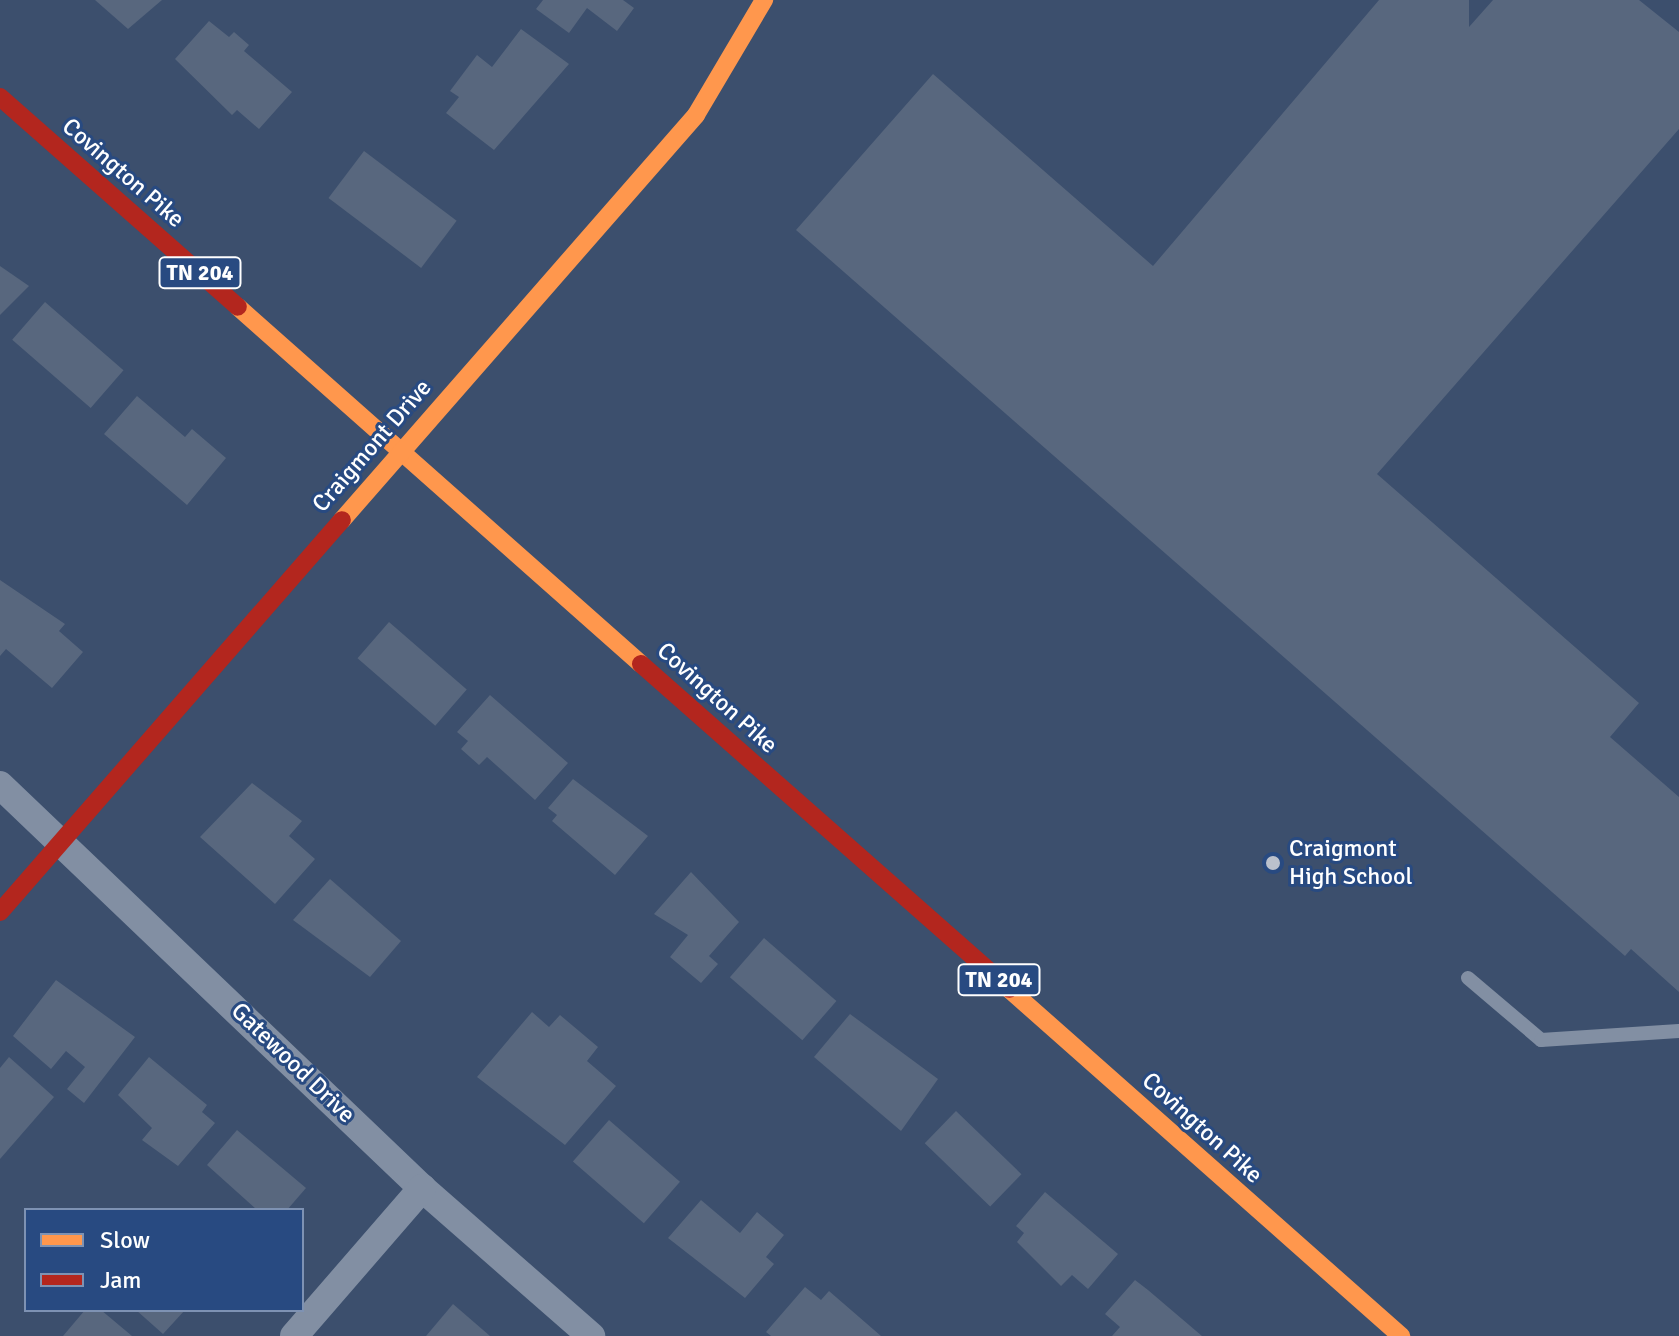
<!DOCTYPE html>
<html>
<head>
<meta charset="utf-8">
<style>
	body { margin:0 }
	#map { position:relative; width:1679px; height:1336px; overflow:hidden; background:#3c4f6d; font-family:Signika,sans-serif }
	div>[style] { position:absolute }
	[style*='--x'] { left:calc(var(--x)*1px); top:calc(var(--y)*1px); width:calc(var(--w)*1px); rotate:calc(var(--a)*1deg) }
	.building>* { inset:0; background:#58677e; transform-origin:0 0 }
	.lane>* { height:14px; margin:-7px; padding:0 7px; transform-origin:7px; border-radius:7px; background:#828fa3 }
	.street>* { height:28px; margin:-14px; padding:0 14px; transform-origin:14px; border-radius:14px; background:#828fa3 }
	.slow>* { height:18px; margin:-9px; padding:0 9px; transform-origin:9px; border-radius:9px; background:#ff974d }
	.jam>* { height:18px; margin:-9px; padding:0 9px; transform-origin:9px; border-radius:9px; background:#b3261e }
	.dots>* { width:22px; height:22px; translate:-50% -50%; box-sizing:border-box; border:4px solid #284a81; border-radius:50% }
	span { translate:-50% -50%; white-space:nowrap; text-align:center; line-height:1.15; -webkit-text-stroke:6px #284a81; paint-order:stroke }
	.shield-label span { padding:2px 6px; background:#284a81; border:2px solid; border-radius:6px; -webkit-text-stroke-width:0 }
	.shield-label { font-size:22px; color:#fff; font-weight:700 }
	.street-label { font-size:24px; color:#fff }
	.poi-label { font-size:24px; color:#fff }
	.left { translate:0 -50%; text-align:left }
	.legend { position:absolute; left:24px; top:1208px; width:280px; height:104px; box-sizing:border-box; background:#284a81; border:2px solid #7e92b3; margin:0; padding:10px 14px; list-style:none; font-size:24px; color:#fff }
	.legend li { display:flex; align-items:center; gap:16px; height:40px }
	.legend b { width:40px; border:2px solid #7e92b3 }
</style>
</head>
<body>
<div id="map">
	<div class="building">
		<div style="clip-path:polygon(95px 0,162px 0,128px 29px)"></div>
		<div style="clip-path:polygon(543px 0,623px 0,634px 8px,617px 31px,587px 8px,569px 33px,536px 9px)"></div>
		<div style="clip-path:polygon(1379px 0,1469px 0,1469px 27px,1493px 0,1639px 0,1679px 32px,1679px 129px,1377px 474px,1639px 703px,1610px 737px,1679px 797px,1679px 992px,1631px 949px,1625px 956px,796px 230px,933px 74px,1153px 266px)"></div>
		<div style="clip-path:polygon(209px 21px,229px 37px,234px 32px,249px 45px,244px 51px,292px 92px,259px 129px,237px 110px,232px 115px,175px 59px)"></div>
		<div style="clip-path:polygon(521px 29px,569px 64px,494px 150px,446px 113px,459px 97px,450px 91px,477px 55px,492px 67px)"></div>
		<div style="left:364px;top:151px;width:116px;height:59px;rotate:37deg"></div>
		<div style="clip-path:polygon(0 266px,29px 286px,0 315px)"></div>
		<div style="left:45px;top:302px;width:104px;height:50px;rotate:41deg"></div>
		<div style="clip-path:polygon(137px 396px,185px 437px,192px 429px,226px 458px,187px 505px,104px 434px)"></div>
		<div style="clip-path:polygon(0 580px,65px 624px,59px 631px,83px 652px,52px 688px,6px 649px,0 656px)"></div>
		<div style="left:389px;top:622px;width:103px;height:48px;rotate:41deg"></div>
		<div style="clip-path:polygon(490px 695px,568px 763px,535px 800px,487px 757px,479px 765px,461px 749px,468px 741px,457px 732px)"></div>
		<div style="clip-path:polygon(573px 779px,648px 836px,615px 875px,552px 821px,557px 815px,548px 808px)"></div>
		<div style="clip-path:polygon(252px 783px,302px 821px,289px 836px,315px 859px,275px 904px,200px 837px)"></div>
		<div style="clip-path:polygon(691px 872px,739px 922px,709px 956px,718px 964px,701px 983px,670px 957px,688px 935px,654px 914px)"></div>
		<div style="clip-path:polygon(330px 879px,401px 941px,370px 977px,293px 920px)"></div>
		<div style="left:764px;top:938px;width:96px;height:52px;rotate:41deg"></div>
		<div style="clip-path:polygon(56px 980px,135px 1037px,84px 1103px,67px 1089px,85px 1067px,66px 1051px,51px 1069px,13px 1036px)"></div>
		<div style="clip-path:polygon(532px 1012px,549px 1027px,560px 1015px,598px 1047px,587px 1061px,616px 1086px,565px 1145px,477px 1077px)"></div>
		<div style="clip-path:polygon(850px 1014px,938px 1079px,901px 1131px,814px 1057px)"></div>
		<div style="clip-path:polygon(9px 1057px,54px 1097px,0 1159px,0 1068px)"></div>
		<div style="clip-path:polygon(149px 1057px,207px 1105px,202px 1112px,215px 1123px,178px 1166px,142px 1140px,152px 1128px,118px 1095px)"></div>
		<div style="left:956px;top:1111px;width:91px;height:45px;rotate:44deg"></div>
		<div style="left:609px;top:1120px;width:94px;height:55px;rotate:41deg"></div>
		<div style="clip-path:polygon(237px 1130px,306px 1188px,287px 1210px,257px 1210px,207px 1165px)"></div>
		<div style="clip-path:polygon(1045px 1192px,1118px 1254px,1088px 1289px,1072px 1275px,1061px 1286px,1017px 1242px,1024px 1233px,1016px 1226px)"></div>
		<div style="clip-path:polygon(701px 1200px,740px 1233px,757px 1212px,784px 1235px,766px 1257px,774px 1264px,745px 1298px,668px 1238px)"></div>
		<div style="clip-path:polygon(1135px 1280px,1148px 1290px,1202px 1336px,1112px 1336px,1120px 1327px,1105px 1314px)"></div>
		<div style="clip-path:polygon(805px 1287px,821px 1300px,829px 1291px,881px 1336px,771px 1336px,766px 1332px)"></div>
		<div style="clip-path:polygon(453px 1304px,490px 1336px,426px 1336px)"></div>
		<div style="clip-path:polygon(85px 1310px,101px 1310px,132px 1336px,63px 1336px)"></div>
		<div style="clip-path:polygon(136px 1310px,185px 1310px,163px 1334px)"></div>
	</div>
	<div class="lane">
		<div style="--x:1468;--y:978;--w:96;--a:40.3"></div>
		<div style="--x:1541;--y:1040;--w:138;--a:-3.7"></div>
	</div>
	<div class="street">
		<div style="--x:0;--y:785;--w:584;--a:43.68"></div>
		<div style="--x:422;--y:1188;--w:225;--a:41.2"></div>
		<div style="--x:294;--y:1336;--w:196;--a:-49.1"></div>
	</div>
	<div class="slow">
		<div style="--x:238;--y:307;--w:538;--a:41.54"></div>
		<div style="--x:342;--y:520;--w:538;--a:-48.84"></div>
		<div style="--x:696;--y:115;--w:134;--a:-59.4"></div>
		<div style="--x:1009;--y:989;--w:524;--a:41.52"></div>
	</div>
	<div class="jam">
		<div style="--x:0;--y:97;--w:317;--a:41.4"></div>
		<div style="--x:641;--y:664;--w:491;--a:41.4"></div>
		<div style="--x:0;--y:912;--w:520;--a:-48.9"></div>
	</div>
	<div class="dots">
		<div style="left:1273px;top:863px;background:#bbc1cc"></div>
	</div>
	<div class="shield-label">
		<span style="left:200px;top:273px">TN 204</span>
		<span style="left:999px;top:980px">TN 204</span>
	</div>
	<div class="street-label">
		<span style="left:123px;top:173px;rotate:41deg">Covington Pike</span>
		<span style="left:372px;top:446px;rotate:-49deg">Craigmont Drive</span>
		<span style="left:717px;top:698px;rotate:42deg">Covington Pike</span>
		<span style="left:293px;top:1063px;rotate:44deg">Gatewood Drive</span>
		<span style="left:1202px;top:1128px;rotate:42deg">Covington Pike</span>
	</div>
	<div class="poi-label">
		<span class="left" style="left:1289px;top:863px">Craigmont<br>High School</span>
	</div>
	<ul class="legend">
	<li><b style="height:10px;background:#ff974d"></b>Slow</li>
	<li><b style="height:10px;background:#b3261e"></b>Jam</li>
	</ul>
</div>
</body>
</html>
